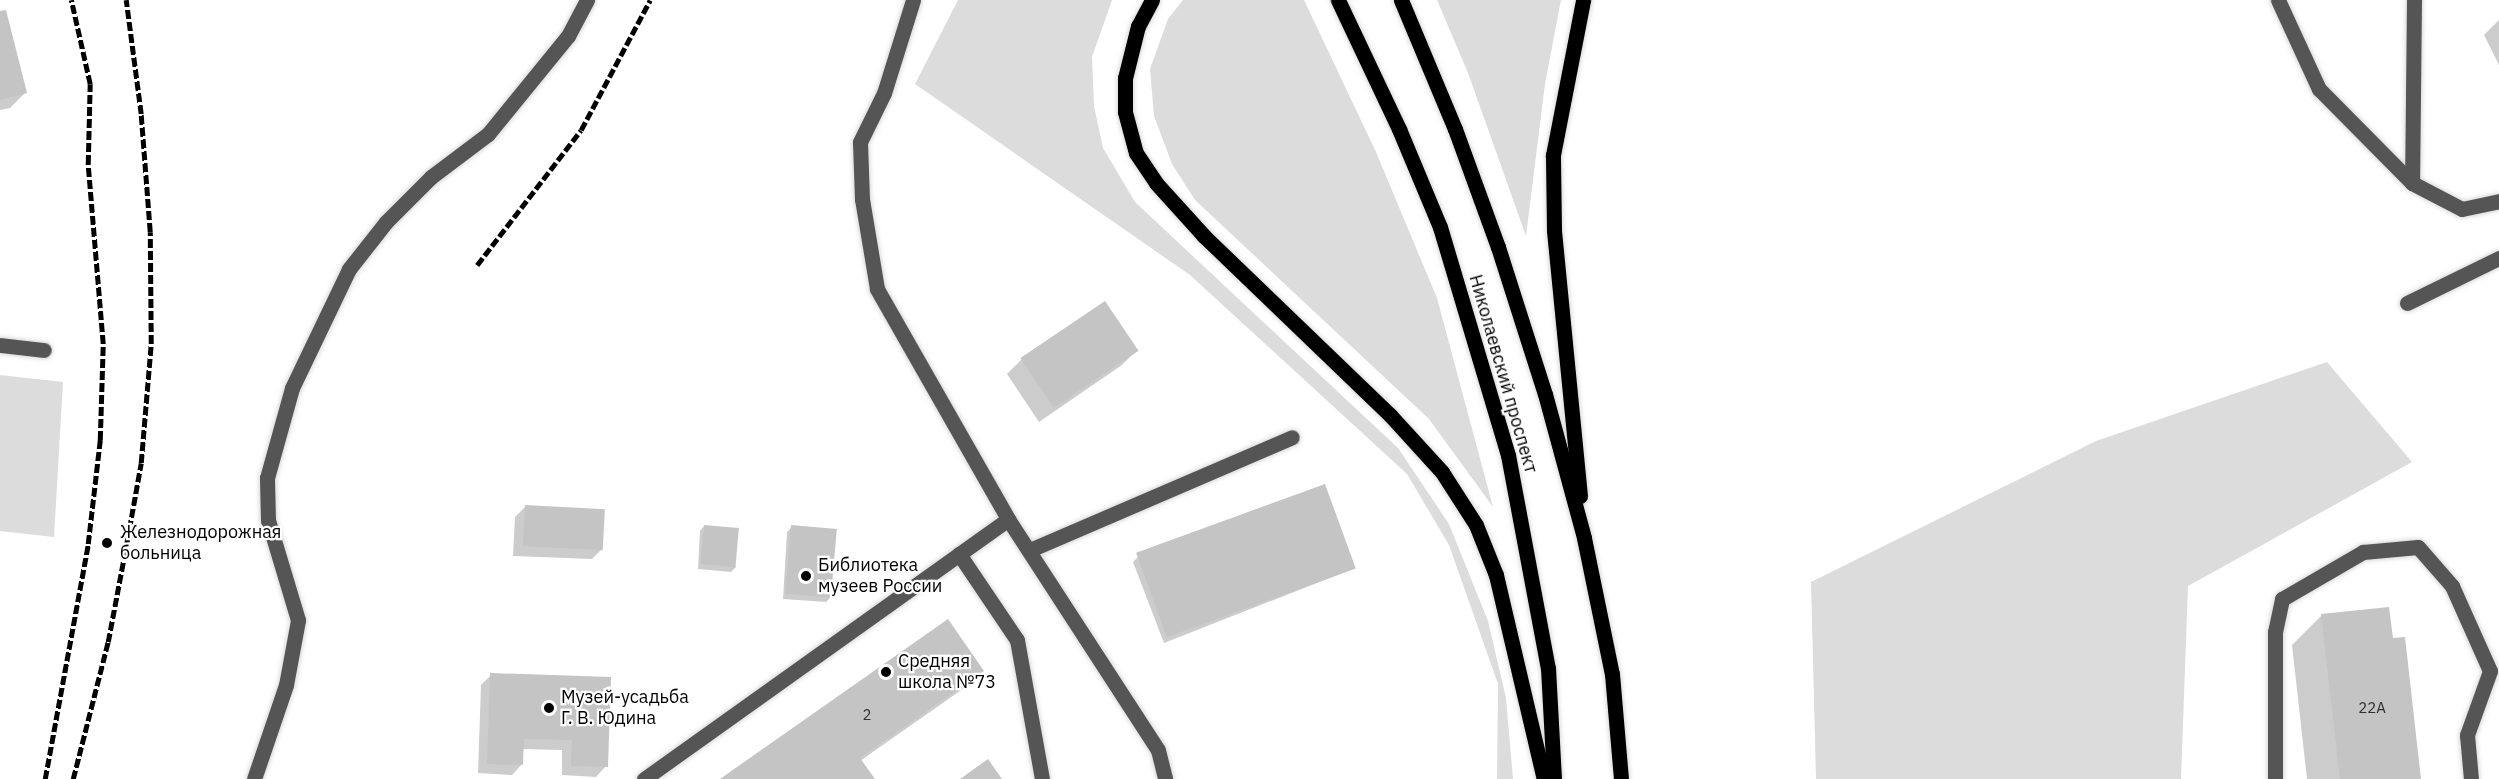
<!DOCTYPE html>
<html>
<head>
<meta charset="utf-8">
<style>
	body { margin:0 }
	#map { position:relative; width:2499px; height:779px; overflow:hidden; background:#fff; font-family:"IBM Plex Sans",sans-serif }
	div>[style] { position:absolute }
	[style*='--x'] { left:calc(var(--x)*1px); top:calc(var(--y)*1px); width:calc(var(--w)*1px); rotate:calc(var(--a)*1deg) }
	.green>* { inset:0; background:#dcdcdc }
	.shadow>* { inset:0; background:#0003 }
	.building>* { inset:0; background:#c4c4c4; transform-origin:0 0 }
	.roads { filter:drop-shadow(0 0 2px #dbdbdb) drop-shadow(0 0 2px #dbdbdb) }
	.minor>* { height:15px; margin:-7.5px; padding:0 7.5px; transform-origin:7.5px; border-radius:7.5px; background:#555 }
	.major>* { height:15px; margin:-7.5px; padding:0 7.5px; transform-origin:7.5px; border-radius:7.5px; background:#000 }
	.rail>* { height:4.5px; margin-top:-2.25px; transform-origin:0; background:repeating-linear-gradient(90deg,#000 0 9px,transparent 0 12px) }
	.dots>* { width:16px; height:16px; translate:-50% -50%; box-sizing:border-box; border:3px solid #fff; border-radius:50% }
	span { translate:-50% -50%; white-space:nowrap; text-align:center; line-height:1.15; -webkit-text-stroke:4.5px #fff; paint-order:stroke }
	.number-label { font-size:15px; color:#313131 }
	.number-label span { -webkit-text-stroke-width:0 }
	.street-label { font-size:18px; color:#000 }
	.poi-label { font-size:18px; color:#000 }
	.left { translate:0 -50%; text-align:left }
</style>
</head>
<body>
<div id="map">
	<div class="green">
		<div style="clip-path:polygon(958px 0,1112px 0,1092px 57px,1094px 106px,1103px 148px,1135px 202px,1398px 448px,1449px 524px,1488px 621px,1506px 698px,1513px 779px,1497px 779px,1498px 684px,1449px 545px,1407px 474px,1190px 275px,915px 84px)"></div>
		<div style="clip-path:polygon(1183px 0,1304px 0,1376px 152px,1437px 298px,1493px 507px,1429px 419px,1195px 200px,1172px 164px,1154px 116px,1150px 69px,1168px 19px)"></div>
		<div style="clip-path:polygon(1437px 0,1561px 0,1545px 84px,1526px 236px,1468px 73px)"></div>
		<div style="clip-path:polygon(2327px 362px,2412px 462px,2188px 586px,2181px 779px,1816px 779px,1811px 582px,2096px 441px)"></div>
		<div style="clip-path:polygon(0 375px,63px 382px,54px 537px,0 531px)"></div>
	</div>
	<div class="shadow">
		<div style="clip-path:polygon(0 13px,25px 93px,10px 108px,0 110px)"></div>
		<div style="clip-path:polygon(2499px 20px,2499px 65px,2484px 35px)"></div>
		<div style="clip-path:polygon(1137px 350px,1122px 365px,1039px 422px,1007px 374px,1022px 359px)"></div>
		<div style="clip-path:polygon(525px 507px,602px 549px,592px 559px,513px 556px,515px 517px)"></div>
		<div style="clip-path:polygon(704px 526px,736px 567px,731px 572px,698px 569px,700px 531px)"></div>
		<div style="clip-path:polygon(792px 527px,831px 597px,826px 602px,783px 599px,787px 532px)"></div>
		<div style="clip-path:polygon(1138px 557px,1355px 568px,1164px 643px,1133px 562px)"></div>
		<div style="clip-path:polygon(2322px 615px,2391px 640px,2419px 779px,2307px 779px,2292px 645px)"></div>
		<div style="clip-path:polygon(982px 671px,967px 686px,860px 761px,873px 779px,722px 779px)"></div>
		<div style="clip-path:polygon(491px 675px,606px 766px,596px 777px,562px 775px,562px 750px,523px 749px,522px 764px,512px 775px,478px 773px,481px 685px)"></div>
	</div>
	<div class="building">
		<div style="clip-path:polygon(6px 10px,27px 93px,0 100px,0 11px)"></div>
		<div style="left:1105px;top:301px;width:60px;height:102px;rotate:56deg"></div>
		<div style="left:1325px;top:484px;width:90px;height:201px;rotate:70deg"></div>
		<div style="left:525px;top:505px;width:80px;height:41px;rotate:3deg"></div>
		<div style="left:704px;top:525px;width:35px;height:39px;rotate:5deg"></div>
		<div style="left:791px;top:525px;width:46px;height:69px;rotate:5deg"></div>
		<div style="clip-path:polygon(2389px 607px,2393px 638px,2405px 637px,2421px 779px,2340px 779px,2321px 614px)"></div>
		<div style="clip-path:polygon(948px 619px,984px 671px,860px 758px,875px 779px,720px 779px)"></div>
		<div style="clip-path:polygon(490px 673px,611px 677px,608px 767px,571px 766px,572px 740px,524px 739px,523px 765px,487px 764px)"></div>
		<div style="clip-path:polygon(988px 759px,1002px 779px,960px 779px)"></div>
	</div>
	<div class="roads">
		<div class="minor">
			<div style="--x:913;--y:0;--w:97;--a:107.3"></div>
			<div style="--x:884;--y:93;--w:55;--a:116.1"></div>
			<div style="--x:860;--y:142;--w:57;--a:88"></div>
			<div style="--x:862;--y:199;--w:91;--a:80.5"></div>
			<div style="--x:877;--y:289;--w:265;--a:60.3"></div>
			<div style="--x:1008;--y:519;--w:275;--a:57"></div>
			<div style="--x:1158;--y:750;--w:30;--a:76"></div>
			<div style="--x:2278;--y:0;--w:98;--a:65.3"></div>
			<div style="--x:2319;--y:89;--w:132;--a:45.3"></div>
			<div style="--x:2414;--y:0;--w:183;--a:90.6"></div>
			<div style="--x:2412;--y:183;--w:56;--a:27.5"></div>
			<div style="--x:2462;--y:209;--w:38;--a:-12"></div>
			<div style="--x:2407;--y:303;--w:102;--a:-26.1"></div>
			<div style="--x:0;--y:345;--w:44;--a:6.5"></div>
			<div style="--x:1030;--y:550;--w:285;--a:-23.3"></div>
			<div style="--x:959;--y:554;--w:104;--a:56"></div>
			<div style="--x:1017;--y:640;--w:141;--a:79.8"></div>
			<div style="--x:254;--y:779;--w:99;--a:-71.2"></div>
			<div style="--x:286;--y:685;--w:66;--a:-79.5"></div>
			<div style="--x:298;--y:620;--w:104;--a:-106.7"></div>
			<div style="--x:268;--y:520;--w:42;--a:-91.4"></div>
			<div style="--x:267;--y:478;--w:93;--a:-74.5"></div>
			<div style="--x:292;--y:388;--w:132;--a:-64.4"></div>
			<div style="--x:349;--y:269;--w:60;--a:-51.8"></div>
			<div style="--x:386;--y:222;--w:64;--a:-45"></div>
			<div style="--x:431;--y:177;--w:71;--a:-37"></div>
			<div style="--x:488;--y:134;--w:127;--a:-50.8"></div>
			<div style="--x:568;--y:36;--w:41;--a:-62.2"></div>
			<div style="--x:644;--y:779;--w:447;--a:-35.5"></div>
			<div style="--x:2275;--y:779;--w:147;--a:-90"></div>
			<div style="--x:2275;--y:632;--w:34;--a:-78"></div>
			<div style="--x:2282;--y:599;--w:94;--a:-30.1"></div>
			<div style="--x:2363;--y:552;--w:55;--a:-5.2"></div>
			<div style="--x:2418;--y:547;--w:52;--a:48.9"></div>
			<div style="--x:2452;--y:586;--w:93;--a:65.9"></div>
			<div style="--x:2490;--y:671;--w:68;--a:109.8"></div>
			<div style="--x:2467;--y:735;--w:44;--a:84.8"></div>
		</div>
		<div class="major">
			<div style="--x:1152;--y:0;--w:30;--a:118"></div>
			<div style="--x:1138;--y:26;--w:54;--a:104"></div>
			<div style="--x:1125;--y:78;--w:34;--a:90"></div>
			<div style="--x:1125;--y:112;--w:42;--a:75"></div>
			<div style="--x:1136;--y:153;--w:36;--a:56"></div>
			<div style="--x:1156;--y:183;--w:72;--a:47.8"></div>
			<div style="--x:1204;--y:236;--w:258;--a:43.9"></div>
			<div style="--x:1390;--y:415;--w:77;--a:47.6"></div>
			<div style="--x:1442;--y:472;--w:63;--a:57.3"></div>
			<div style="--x:1476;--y:525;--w:54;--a:68.2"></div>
			<div style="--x:1496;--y:575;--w:210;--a:76.8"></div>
			<div style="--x:1338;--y:0;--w:143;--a:64.7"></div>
			<div style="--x:1399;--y:129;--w:106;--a:67.3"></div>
			<div style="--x:1440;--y:227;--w:238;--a:73.4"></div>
			<div style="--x:1508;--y:455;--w:217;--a:79.4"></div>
			<div style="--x:1548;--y:668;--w:111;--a:86.9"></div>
			<div style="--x:1401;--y:0;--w:140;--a:67.3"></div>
			<div style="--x:1455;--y:129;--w:126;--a:70"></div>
			<div style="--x:1498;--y:247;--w:154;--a:72.3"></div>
			<div style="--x:1545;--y:394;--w:149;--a:74.8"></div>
			<div style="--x:1584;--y:538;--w:139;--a:78.4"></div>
			<div style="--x:1612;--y:674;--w:105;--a:85.1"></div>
			<div style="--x:1580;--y:496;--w:267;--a:-95.6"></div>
			<div style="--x:1554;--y:230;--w:75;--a:-90.8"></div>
			<div style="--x:1553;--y:155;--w:158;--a:-79"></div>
		</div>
	</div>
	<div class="rail">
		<div style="--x:477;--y:265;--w:170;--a:-52.4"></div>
		<div style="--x:581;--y:130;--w:147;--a:-62"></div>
		<div style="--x:45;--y:779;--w:239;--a:-79.6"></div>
		<div style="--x:88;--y:544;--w:105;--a:-83.4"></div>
		<div style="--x:100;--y:440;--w:96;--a:-88.2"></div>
		<div style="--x:103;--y:344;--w:181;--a:-94.8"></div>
		<div style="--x:88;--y:164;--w:80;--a:-88.6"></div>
		<div style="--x:90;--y:84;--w:86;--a:-102.7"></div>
		<div style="--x:73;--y:779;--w:141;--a:-75.7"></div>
		<div style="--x:108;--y:642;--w:103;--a:-79.3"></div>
		<div style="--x:127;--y:541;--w:79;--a:-79.8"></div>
		<div style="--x:141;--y:463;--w:119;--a:-85.2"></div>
		<div style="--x:151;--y:344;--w:112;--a:-90.5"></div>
		<div style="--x:150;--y:232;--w:118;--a:-94.4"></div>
		<div style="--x:141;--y:114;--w:115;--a:-97.5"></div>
	</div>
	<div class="dots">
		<div style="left:107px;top:543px;background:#000"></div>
		<div style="left:806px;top:576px;background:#000"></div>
		<div style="left:886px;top:672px;background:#000"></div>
		<div style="left:549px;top:708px;background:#000"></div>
	</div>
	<div class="number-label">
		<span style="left:2372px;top:708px">22А</span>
		<span style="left:867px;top:715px">2</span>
	</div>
	<div class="street-label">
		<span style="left:1503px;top:374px;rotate:74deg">Николаевский проспект</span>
	</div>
	<div class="poi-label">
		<span class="left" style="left:120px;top:543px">Железнодорожная<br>больница</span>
		<span class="left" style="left:818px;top:576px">Библиотека<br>музеев России</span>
		<span class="left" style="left:898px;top:672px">Средняя<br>школа №73</span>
		<span class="left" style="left:561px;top:708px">Музей-усадьба<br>Г. В. Юдина</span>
	</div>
</div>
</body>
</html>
